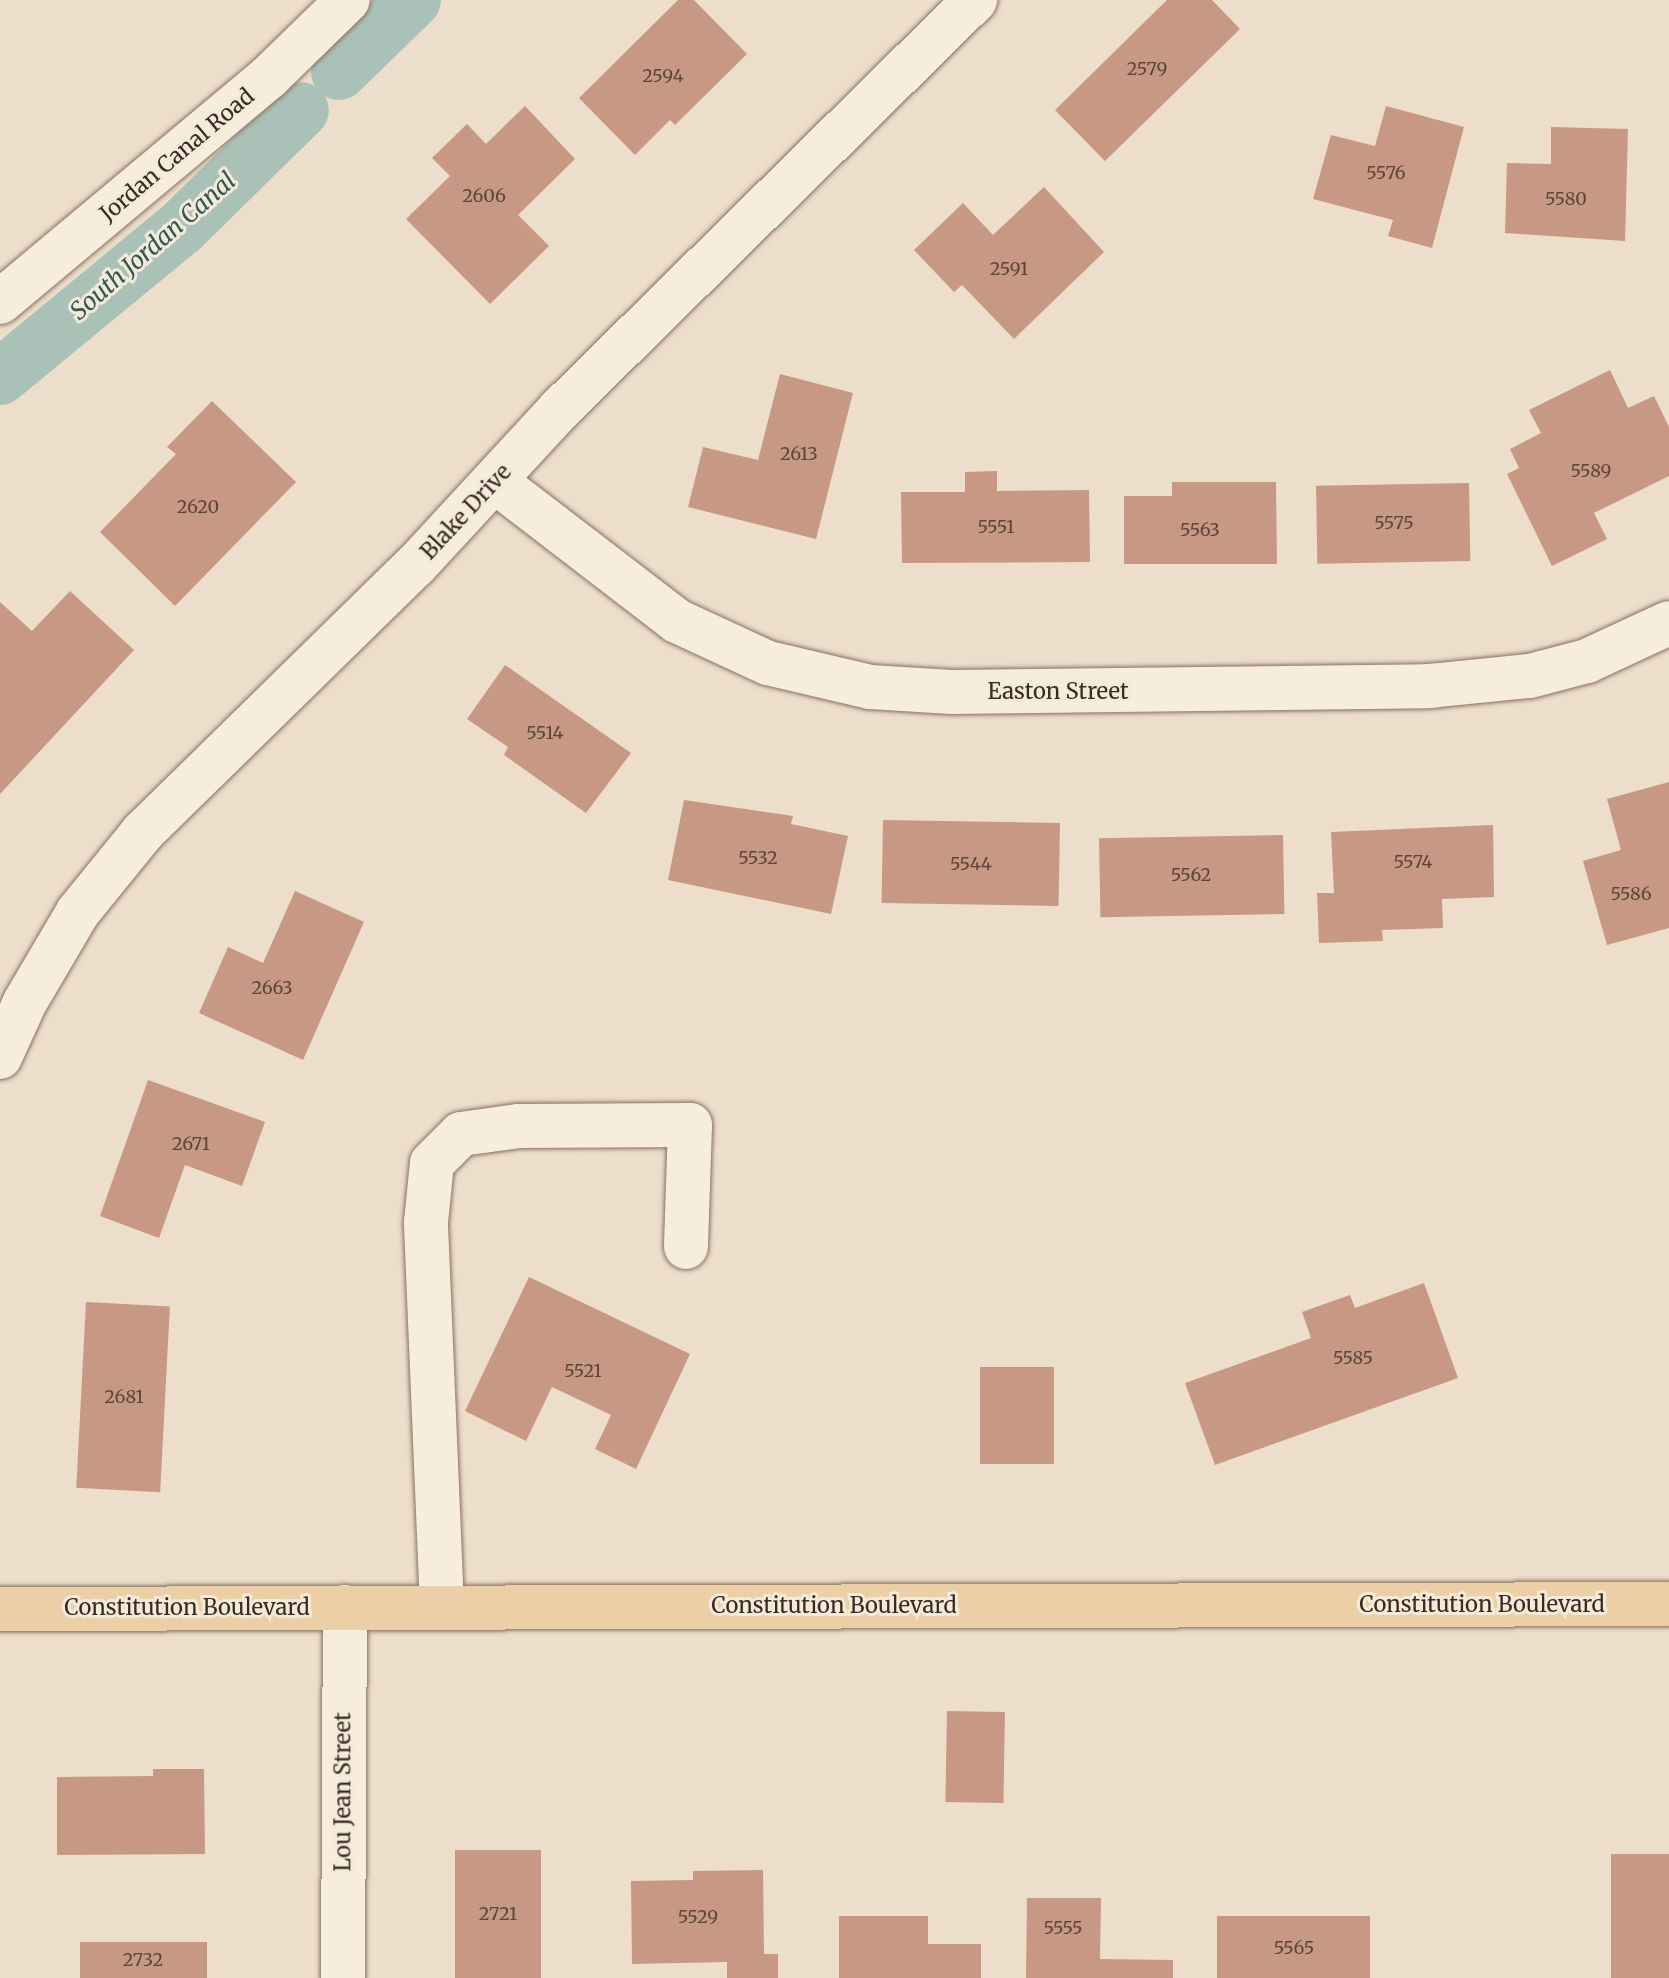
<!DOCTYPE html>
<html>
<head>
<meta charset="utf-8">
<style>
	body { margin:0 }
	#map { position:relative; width:1669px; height:1978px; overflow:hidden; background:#ecdeca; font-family:Merriweather,serif }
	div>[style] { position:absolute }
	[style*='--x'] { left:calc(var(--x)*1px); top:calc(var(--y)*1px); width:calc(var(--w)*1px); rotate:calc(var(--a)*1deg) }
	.canal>* { height:56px; margin:-28px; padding:0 28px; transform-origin:28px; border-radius:28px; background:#aac1b8 }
	.building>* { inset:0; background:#c79883; transform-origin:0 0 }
	.roads { filter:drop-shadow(0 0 2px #887160) drop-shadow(0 0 2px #887160) }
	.minor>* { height:44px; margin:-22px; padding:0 22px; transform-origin:22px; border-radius:22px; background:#f7eddd }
	.major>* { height:44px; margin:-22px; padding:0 22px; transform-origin:22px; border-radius:22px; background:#eccfa6 }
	span { translate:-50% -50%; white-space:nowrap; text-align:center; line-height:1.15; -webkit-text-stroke:6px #f4ead9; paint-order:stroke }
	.number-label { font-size:18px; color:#5c463a }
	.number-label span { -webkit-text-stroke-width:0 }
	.street-label { font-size:22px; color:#392b22 }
	.water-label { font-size:24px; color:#325852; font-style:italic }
</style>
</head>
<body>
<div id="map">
	<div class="canal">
		<div style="--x:339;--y:72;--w:103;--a:-44.2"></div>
		<div style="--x:0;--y:377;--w:234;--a:-39.5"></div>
		<div style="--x:181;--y:228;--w:168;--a:-44.5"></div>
	</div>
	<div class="building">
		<div style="clip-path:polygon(678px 0,694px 0,747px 54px,675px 125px,670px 120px,635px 155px,579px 98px)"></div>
		<div style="clip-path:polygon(1167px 0,1212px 0,1240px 29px,1105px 161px,1055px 110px)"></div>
		<div style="clip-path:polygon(525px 106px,575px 159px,518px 215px,549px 246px,490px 304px,406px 219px,450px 176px,432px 158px,467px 124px,486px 144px)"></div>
		<div style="clip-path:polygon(1386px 106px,1464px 127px,1432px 248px,1388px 236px,1393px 220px,1313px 199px,1331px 135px,1375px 146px)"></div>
		<div style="clip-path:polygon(1551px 127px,1628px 129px,1625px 241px,1505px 233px,1507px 163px,1551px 164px)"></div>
		<div style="clip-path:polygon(1044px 187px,1104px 252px,1014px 339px,962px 285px,954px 292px,914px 250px,963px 203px,993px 235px)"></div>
		<div style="clip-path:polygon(1610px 370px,1628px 408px,1654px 396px,1669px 427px,1669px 476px,1594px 513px,1607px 539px,1552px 566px,1507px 474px,1519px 468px,1510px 449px,1541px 433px,1529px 410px)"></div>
		<div style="clip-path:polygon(780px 374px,853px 393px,816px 539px,688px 507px,703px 447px,758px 460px)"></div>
		<div style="clip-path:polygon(212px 401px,296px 482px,175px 606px,100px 532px,176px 454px,167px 447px)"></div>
		<div style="clip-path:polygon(997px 471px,997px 491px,1089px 490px,1090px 562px,902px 563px,901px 492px,965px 492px,965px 472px)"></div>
		<div style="clip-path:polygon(1172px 482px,1276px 482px,1277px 564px,1124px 564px,1124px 496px,1172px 496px)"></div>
		<div style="left:1469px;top:483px;width:78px;height:153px;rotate:89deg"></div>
		<div style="clip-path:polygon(70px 591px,134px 650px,0 794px,0 602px,32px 631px)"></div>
		<div style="clip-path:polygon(505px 665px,631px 753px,586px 813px,504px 755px,508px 747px,467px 719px)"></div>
		<div style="clip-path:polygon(1669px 782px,1669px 928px,1607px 945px,1583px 861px,1621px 850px,1607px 799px)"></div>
		<div style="clip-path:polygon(684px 800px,793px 816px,791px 824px,848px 836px,831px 914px,668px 880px)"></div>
		<div style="left:883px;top:820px;width:177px;height:83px;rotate:1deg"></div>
		<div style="clip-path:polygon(1493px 825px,1494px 897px,1442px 899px,1443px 928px,1382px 930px,1383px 941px,1319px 943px,1317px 893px,1334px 893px,1331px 832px)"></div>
		<div style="left:1283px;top:835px;width:79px;height:184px;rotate:89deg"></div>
		<div style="clip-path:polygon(295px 891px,364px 922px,303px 1060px,199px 1013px,228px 947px,263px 963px)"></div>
		<div style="clip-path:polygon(148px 1080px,265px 1122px,242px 1186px,185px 1165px,159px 1238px,100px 1216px)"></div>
		<div style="clip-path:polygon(529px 1277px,690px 1354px,636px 1469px,595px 1449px,611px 1415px,552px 1387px,526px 1441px,465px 1411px)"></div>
		<div style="clip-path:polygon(1424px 1283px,1458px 1378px,1215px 1465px,1185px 1383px,1311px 1338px,1302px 1312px,1350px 1295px,1355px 1308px)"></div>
		<div style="left:86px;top:1302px;width:84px;height:186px;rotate:3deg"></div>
		<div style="left:1054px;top:1367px;width:97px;height:74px;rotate:90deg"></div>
		<div style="left:947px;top:1711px;width:58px;height:91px;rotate:1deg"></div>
		<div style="clip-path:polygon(153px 1769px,204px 1769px,205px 1854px,57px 1855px,57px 1777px,153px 1776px)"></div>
		<div style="left:455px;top:1850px;width:86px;height:128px"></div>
		<div style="left:1669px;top:1854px;width:124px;height:58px;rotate:90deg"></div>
		<div style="clip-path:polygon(763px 1870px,764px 1954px,778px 1954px,778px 1978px,727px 1978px,727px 1962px,632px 1964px,631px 1881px,693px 1880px,693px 1871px)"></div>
		<div style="clip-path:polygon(1027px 1898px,1101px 1898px,1100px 1959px,1173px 1960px,1173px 1978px,1026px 1978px)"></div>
		<div style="clip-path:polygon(839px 1916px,928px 1916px,928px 1944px,981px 1944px,981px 1978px,839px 1978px)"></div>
		<div style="left:1370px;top:1916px;width:62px;height:153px;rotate:90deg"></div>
		<div style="left:80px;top:1942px;width:127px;height:36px"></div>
	</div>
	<div class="roads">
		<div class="minor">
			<div style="--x:0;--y:302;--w:351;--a:-39.9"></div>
			<div style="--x:269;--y:77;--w:110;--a:-44.3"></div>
			<div style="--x:496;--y:482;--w:228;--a:37.5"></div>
			<div style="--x:677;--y:621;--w:100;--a:24.8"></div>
			<div style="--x:768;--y:663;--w:105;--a:13.2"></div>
			<div style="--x:870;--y:687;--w:82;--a:3.5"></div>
			<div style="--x:952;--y:692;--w:477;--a:-0.7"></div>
			<div style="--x:1429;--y:686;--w:101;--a:-5.7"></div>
			<div style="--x:1530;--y:676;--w:59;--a:-14.7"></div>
			<div style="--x:1587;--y:661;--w:90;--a:-24.9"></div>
			<div style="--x:0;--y:1057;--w:60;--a:-65.6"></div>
			<div style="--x:25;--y:1002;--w:104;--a:-59.5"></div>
			<div style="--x:78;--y:912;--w:103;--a:-50.9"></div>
			<div style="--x:143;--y:832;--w:382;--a:-44.4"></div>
			<div style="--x:416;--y:565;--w:212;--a:-47.3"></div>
			<div style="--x:560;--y:409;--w:583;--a:-44.58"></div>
			<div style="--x:442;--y:1607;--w:385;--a:-92.4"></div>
			<div style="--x:426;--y:1222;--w:59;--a:-84.2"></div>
			<div style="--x:432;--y:1163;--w:41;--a:-45"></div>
			<div style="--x:461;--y:1134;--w:59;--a:-7.9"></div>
			<div style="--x:519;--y:1126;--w:171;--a:-0.3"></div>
			<div style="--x:690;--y:1125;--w:122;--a:91.9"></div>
			<div style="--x:343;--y:1978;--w:371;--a:-89.7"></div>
		</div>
		<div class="major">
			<div style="--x:0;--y:1609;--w:1669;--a:-0.17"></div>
		</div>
	</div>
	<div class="number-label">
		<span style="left:1147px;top:69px">2579</span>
		<span style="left:663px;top:76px">2594</span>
		<span style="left:1386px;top:173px">5576</span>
		<span style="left:484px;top:196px">2606</span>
		<span style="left:1566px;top:199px">5580</span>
		<span style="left:1009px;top:269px">2591</span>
		<span style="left:799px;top:454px">2613</span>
		<span style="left:1591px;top:471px">5589</span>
		<span style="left:198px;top:507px">2620</span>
		<span style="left:1394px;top:523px">5575</span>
		<span style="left:996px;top:527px">5551</span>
		<span style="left:1200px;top:530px">5563</span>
		<span style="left:545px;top:733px">5514</span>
		<span style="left:758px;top:858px">5532</span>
		<span style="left:1413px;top:862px">5574</span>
		<span style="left:971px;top:864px">5544</span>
		<span style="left:1191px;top:875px">5562</span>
		<span style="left:1631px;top:894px">5586</span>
		<span style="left:272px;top:988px">2663</span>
		<span style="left:191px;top:1144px">2671</span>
		<span style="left:1353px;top:1358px">5585</span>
		<span style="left:583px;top:1371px">5521</span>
		<span style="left:124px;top:1397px">2681</span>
		<span style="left:498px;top:1914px">2721</span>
		<span style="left:698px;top:1917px">5529</span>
		<span style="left:1063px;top:1928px">5555</span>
		<span style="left:1294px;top:1948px">5565</span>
		<span style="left:143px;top:1960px">2732</span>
	</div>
	<div class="street-label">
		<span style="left:177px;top:155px;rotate:-40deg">Jordan Canal Road</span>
		<span style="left:466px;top:512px;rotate:-47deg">Blake Drive</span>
		<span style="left:1058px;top:692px">Easton Street</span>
		<span style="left:1482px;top:1605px">Constitution Boulevard</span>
		<span style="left:834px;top:1606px">Constitution Boulevard</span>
		<span style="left:187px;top:1608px">Constitution Boulevard</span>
		<span style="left:343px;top:1792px;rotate:-90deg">Lou Jean Street</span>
	</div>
	<div class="water-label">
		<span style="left:153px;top:246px;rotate:-41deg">South Jordan Canal</span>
	</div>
</div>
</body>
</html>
